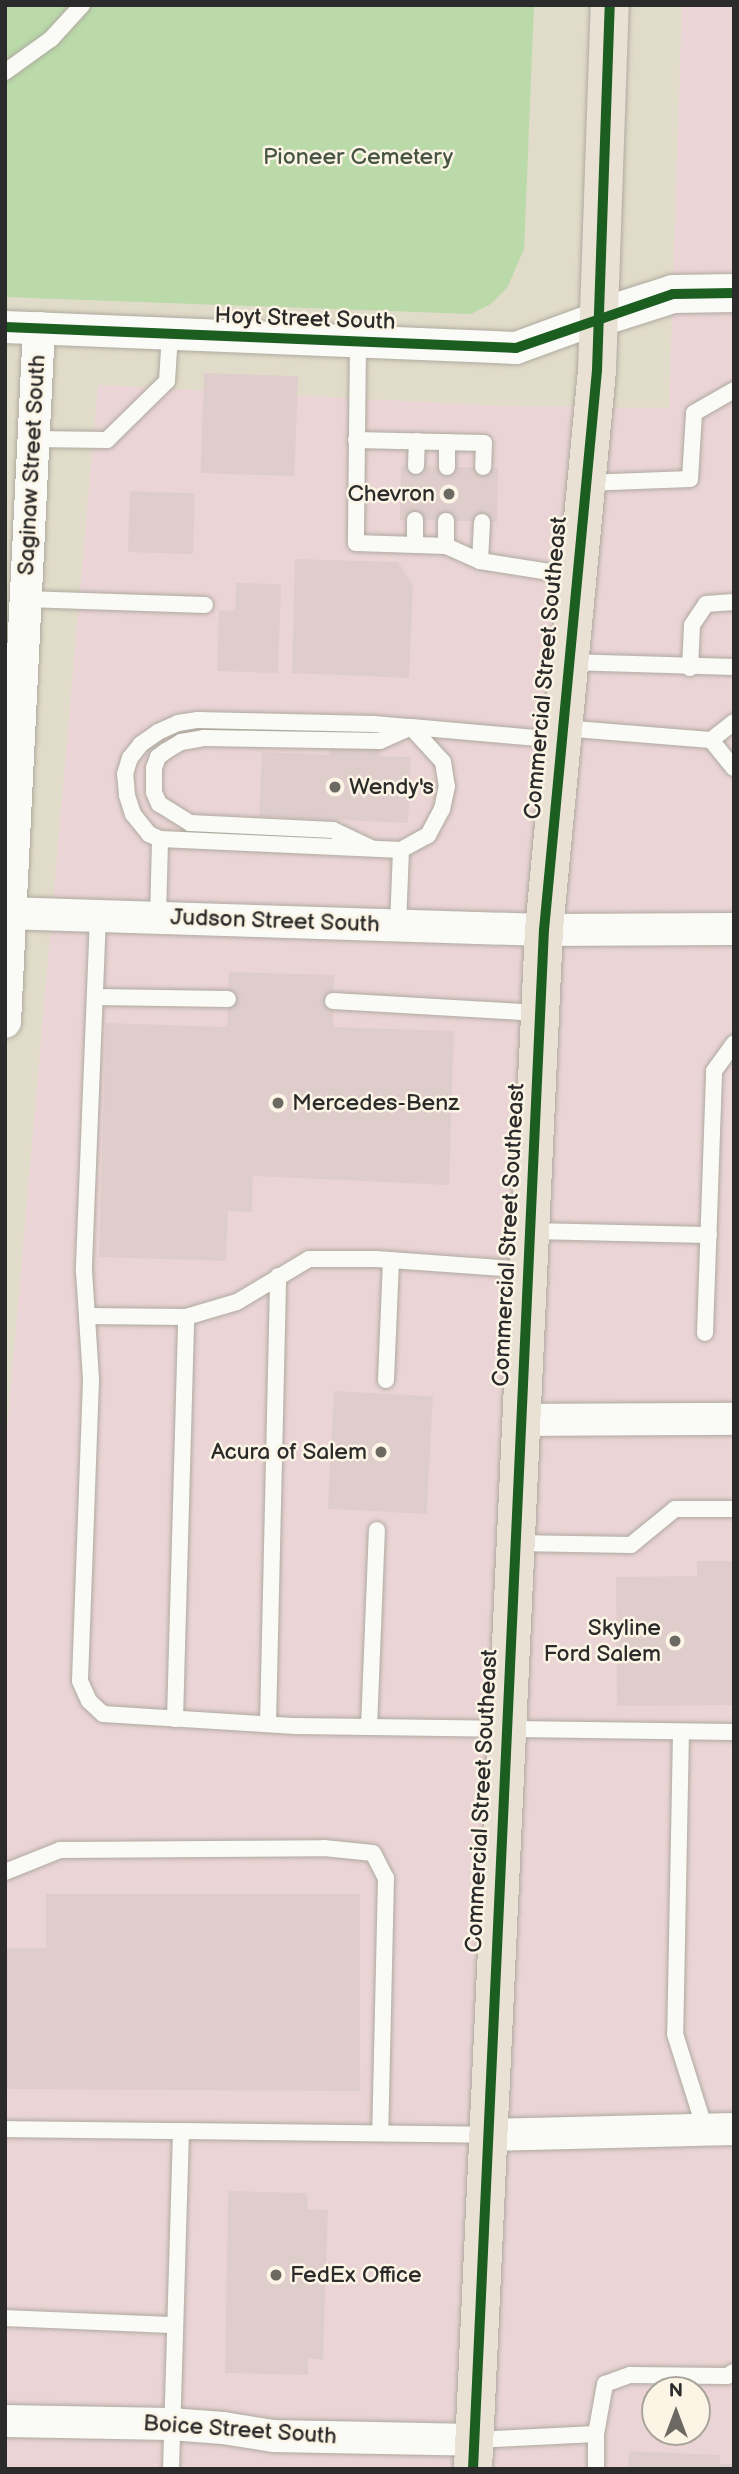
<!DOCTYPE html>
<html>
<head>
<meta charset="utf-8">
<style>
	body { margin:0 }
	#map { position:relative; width:739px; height:2474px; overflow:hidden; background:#e1dbc9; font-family:"Balsamiq Sans",sans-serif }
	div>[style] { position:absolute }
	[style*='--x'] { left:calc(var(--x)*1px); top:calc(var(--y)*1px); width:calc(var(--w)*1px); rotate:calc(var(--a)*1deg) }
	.built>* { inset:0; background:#ebd4d5 }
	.green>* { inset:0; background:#badaa9 }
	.building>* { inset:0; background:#dfcdcc; transform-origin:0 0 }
	.roads { filter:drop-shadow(0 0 2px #aeaa9f) drop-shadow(0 0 2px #aeaa9f) }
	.service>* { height:16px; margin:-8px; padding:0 8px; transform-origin:8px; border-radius:8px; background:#fafaf7 }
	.minor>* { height:32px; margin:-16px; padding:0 16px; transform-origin:16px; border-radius:16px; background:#fafaf7 }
	.tertiary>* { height:38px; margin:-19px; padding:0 19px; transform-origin:19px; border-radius:19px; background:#fafaf7 }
	.primary>* { height:38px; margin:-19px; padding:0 19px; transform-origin:19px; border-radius:19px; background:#eae1d5 }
	.cycleway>* { height:10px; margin:-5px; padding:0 5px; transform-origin:5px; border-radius:5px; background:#1b5e20 }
	.dots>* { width:19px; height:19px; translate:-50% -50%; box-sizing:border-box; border:4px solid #fcf5e5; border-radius:50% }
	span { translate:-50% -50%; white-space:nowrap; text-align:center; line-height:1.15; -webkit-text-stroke:5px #fcf5e5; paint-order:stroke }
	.park-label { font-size:23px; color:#475644 }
	.street-label { font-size:23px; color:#2b2b2b }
	.poi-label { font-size:23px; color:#2b2b2b }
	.right { translate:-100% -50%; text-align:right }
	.left { translate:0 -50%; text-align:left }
	.frame { position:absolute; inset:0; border:7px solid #2b2b2b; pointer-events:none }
	.north { position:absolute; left:641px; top:2376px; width:70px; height:70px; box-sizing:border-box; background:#fcf5e5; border:2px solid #a8a49b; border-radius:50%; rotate:0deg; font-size:19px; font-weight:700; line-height:28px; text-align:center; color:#2b2b2b }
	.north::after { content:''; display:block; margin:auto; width:24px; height:32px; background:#6b6962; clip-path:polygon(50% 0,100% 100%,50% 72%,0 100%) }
</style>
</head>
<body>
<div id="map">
	<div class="built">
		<div style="clip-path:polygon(evenodd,682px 5px,734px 5px,734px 2469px,5px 2469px,5px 1454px,98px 385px,499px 406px,669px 408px,682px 5px,655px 2390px,697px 2390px,697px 2432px,655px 2432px,655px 2390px)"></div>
	</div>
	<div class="green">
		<div style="clip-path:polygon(5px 5px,534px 5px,524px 249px,507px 288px,491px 304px,471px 314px,5px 297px)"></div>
	</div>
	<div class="building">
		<div style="left:204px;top:373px;width:94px;height:100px;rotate:2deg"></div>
		<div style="left:401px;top:466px;width:97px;height:54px;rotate:1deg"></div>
		<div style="left:130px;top:491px;width:65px;height:61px;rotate:2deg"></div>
		<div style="clip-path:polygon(295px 559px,398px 562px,413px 585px,409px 678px,292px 673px)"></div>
		<div style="clip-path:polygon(236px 583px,281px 584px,278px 673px,217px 671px,219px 610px,235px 611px)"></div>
		<div style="clip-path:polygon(330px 746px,381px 749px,379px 756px,411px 757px,408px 823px,259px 816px,262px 752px,329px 755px)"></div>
		<div style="clip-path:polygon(229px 972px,334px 975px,333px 1027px,454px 1031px,449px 1185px,253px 1176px,252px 1212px,228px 1211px,226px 1261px,99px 1257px,106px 1023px,227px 1027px)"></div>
		<div style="left:334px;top:1391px;width:99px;height:118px;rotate:3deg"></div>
		<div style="clip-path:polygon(697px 1561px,734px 1561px,734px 1705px,617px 1706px,616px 1577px,697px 1576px)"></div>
		<div style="clip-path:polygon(46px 1894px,360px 1894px,360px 2091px,5px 2089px,5px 1948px,46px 1948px)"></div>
		<div style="clip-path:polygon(228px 2191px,307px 2193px,308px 2209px,328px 2210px,323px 2360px,308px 2358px,308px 2375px,225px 2373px)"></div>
		<div style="clip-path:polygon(629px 2451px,720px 2455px,720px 2464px,734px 2464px,734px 2469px,628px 2469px)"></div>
	</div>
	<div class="roads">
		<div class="service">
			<div style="--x:5;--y:72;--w:57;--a:-35.7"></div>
			<div style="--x:51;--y:39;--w:46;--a:-47.6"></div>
			<div style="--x:358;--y:342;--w:201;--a:90.6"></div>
			<div style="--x:356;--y:543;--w:90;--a:1.9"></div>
			<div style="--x:446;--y:546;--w:37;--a:24"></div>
			<div style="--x:480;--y:561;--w:96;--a:9"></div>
			<div style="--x:33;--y:439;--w:74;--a:0.8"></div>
			<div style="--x:107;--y:440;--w:84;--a:-44.5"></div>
			<div style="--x:167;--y:381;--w:47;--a:-86.3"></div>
			<div style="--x:356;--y:440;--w:128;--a:1.3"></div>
			<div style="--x:484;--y:443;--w:24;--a:92"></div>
			<div style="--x:447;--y:442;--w:25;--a:90"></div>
			<div style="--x:416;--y:466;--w:25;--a:-88"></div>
			<div style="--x:585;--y:483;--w:105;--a:-2.2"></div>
			<div style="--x:690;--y:479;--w:66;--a:-86.5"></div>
			<div style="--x:694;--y:413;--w:46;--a:-29.9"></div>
			<div style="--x:415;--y:520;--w:25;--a:90"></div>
			<div style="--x:446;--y:546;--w:25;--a:-90"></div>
			<div style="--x:480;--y:561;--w:39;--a:-87"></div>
			<div style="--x:25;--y:599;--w:180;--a:1.9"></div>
			<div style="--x:568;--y:662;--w:166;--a:1.7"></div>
			<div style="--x:690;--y:668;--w:43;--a:-87.3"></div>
			<div style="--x:692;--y:625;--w:25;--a:-56"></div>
			<div style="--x:706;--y:604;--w:28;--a:-4"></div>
			<div style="--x:562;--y:728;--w:149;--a:4.6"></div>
			<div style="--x:711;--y:740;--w:36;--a:51"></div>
			<div style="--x:711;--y:740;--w:29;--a:-38"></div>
			<div style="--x:371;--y:848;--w:42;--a:-154.7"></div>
			<div style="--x:333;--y:830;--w:143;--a:-177.2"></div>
			<div style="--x:190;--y:823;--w:36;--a:-148"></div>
			<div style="--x:159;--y:804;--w:13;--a:-113"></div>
			<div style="--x:154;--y:792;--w:24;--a:-90"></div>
			<div style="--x:154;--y:768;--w:12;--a:-70"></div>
			<div style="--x:158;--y:757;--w:10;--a:-37"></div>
			<div style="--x:166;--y:751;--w:17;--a:-31"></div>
			<div style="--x:181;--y:742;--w:23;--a:-10"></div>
			<div style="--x:204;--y:738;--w:176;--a:1"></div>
			<div style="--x:380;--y:741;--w:34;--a:-24"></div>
			<div style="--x:411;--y:727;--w:47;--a:47.6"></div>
			<div style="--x:443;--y:762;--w:24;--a:81"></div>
			<div style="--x:447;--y:786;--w:24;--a:102"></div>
			<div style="--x:442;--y:809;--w:30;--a:118"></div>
			<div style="--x:428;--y:835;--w:31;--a:151"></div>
			<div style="--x:401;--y:850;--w:241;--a:-177.4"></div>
			<div style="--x:160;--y:839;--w:12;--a:-156"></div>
			<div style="--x:149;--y:834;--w:26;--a:-129"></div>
			<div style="--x:133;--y:814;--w:20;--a:-108"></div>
			<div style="--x:127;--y:795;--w:21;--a:-95"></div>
			<div style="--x:125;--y:774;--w:17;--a:-73"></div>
			<div style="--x:130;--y:758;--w:18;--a:-52"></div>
			<div style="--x:141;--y:744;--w:21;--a:-35"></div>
			<div style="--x:158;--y:732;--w:22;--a:-24"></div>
			<div style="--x:178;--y:723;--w:20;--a:-9"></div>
			<div style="--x:198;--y:720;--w:176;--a:1.3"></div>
			<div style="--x:374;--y:724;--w:37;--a:5"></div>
			<div style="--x:411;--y:727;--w:151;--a:5"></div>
			<div style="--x:98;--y:916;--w:355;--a:92.3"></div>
			<div style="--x:84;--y:1271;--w:109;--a:86.3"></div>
			<div style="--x:91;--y:1380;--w:301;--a:92.1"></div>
			<div style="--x:80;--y:1681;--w:22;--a:66"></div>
			<div style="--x:89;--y:1701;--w:19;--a:43"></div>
			<div style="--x:103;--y:1714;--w:193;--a:3.6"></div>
			<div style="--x:296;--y:1726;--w:438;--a:0.8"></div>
			<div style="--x:158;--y:918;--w:79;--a:-88.5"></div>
			<div style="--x:398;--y:925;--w:75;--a:-87.7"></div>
			<div style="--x:97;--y:997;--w:131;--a:0.9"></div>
			<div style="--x:333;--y:1001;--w:207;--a:3.3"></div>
			<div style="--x:530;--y:1231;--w:179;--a:1.3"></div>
			<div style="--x:87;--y:1316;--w:99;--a:0.6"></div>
			<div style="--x:186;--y:1317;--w:53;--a:-16.4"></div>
			<div style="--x:237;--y:1302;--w:84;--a:-30.8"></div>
			<div style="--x:309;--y:1259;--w:67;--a:0"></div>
			<div style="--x:376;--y:1259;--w:152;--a:4.1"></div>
			<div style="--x:705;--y:1333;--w:262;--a:-88"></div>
			<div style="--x:714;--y:1071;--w:34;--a:-54"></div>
			<div style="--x:386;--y:1380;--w:120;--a:-87.6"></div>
			<div style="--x:515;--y:1543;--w:116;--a:1"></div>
			<div style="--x:631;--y:1545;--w:57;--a:-39.3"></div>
			<div style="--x:675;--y:1509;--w:59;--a:0"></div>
			<div style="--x:175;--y:1719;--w:402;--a:-88.4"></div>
			<div style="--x:268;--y:1724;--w:448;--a:-88.7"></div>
			<div style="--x:369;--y:1727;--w:197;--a:-87.7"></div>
			<div style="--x:681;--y:1732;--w:302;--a:91.1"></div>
			<div style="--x:675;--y:2034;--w:100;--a:72.5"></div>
			<div style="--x:5;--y:1872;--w:59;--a:-21.8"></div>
			<div style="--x:60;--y:1850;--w:264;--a:-0.4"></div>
			<div style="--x:324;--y:1848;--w:49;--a:5.8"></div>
			<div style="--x:373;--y:1853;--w:28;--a:63"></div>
			<div style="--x:386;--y:1878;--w:255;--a:91.3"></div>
			<div style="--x:5;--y:2129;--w:176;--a:0.7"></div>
			<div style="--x:5;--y:2318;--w:170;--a:2.4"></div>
			<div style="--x:475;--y:2440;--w:121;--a:-2.8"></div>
			<div style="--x:171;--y:2469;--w:338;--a:-88.3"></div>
			<div style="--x:181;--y:2131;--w:306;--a:0.7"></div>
			<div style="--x:596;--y:2469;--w:35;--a:-90"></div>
			<div style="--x:596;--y:2434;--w:51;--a:-79.8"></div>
			<div style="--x:605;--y:2384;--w:27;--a:-20"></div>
			<div style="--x:630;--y:2375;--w:97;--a:0.6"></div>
			<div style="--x:727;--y:2376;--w:8;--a:-30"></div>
		</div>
		<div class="minor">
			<div style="--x:5;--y:327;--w:511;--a:2.35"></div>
			<div style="--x:516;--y:348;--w:87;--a:-20.1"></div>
			<div style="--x:5;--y:913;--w:539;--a:1.81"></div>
			<div style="--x:544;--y:930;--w:190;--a:-0.3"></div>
			<div style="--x:5;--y:1022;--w:695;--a:-87.2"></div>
			<div style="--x:521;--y:1420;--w:213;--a:-0.3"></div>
			<div style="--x:487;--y:2135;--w:247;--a:-1.4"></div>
			<div style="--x:5;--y:2421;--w:165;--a:1"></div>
			<div style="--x:170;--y:2424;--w:53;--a:4.3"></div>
			<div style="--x:223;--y:2428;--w:51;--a:9.1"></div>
			<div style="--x:273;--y:2436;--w:202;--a:1.1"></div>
		</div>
		<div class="tertiary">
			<div style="--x:598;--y:318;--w:79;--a:-17.7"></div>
			<div style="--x:673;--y:294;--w:61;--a:-0.9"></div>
		</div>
		<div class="primary">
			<div style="--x:473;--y:2469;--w:1541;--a:-87.36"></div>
			<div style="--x:544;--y:930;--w:563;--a:-84.59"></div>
			<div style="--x:597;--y:370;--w:365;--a:-88"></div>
		</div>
	</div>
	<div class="cycleway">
		<div style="--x:5;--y:327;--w:511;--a:2.35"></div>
		<div style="--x:516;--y:348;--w:166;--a:-19"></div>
		<div style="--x:673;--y:294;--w:61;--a:-0.9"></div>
		<div style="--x:473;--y:2469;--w:1541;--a:-87.36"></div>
		<div style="--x:544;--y:930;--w:563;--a:-84.59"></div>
		<div style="--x:597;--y:370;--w:365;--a:-88"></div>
	</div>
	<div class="dots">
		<div style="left:449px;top:494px;background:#6b6962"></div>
		<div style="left:335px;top:787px;background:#6b6962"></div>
		<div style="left:278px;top:1103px;background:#6b6962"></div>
		<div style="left:381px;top:1452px;background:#6b6962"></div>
		<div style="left:675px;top:1641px;background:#6b6962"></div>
		<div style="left:276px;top:2275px;background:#6b6962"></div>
	</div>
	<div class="park-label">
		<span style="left:358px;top:157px">Pioneer Cemetery</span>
	</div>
	<div class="street-label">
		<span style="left:305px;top:319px;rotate:2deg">Hoyt Street South</span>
		<span style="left:32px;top:465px;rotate:-87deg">Saginaw Street South</span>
		<span style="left:546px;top:668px;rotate:-85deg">Commercial Street Southeast</span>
		<span style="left:275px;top:921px;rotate:2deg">Judson Street South</span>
		<span style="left:509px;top:1235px;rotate:-87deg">Commercial Street Southeast</span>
		<span style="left:482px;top:1801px;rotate:-87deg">Commercial Street Southeast</span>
		<span style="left:240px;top:2430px;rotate:4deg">Boice Street South</span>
	</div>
	<div class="poi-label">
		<span class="right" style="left:435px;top:494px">Chevron</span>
		<span class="left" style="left:349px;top:787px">Wendy's</span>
		<span class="left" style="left:292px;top:1103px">Mercedes-Benz</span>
		<span class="right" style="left:367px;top:1452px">Acura of Salem</span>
		<span class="right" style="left:661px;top:1641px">Skyline<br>Ford Salem</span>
		<span class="left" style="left:290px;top:2275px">FedEx Office</span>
	</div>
	<div class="frame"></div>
	<div class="north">N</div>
</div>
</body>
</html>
